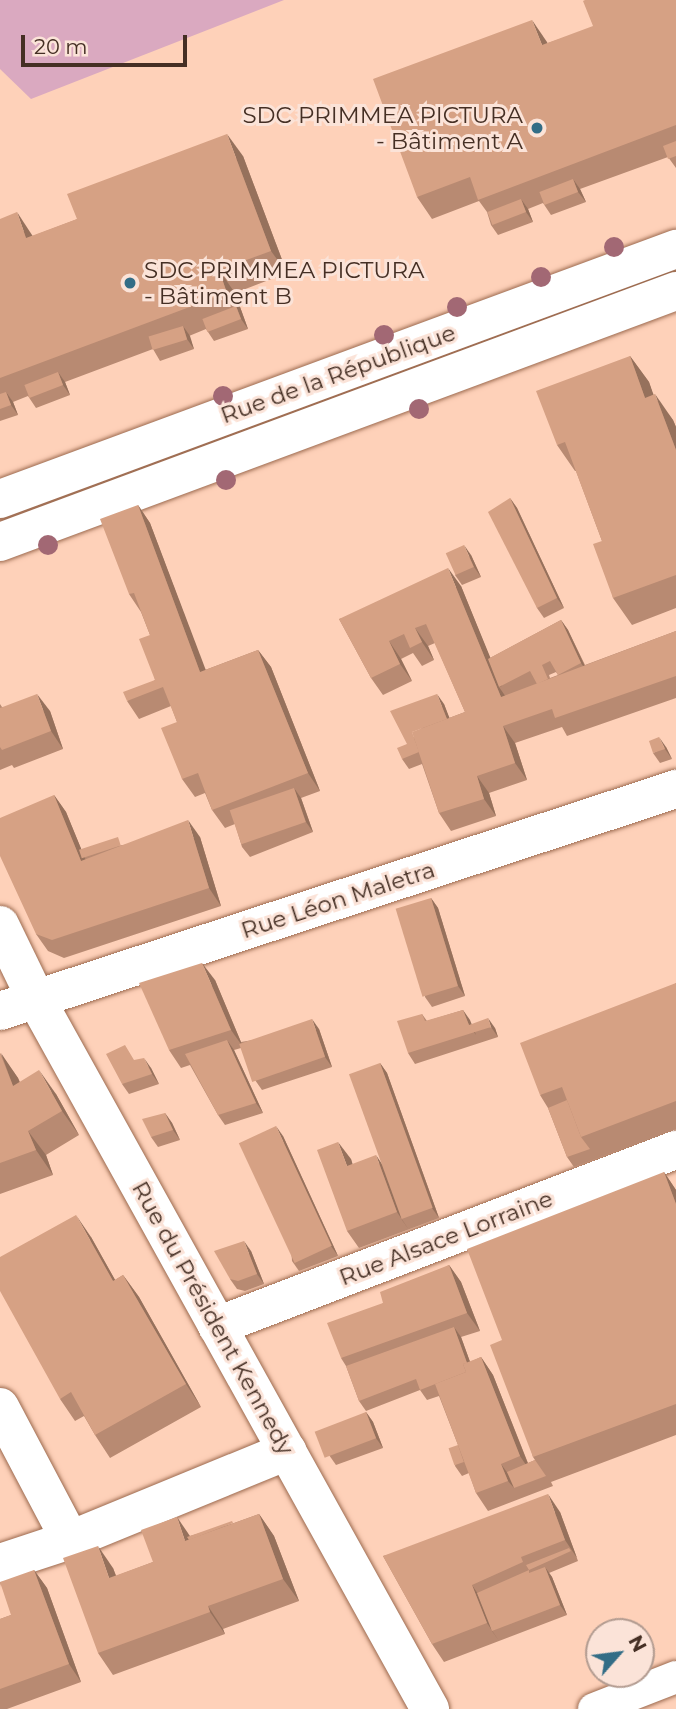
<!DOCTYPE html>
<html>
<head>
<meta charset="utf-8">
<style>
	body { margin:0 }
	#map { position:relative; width:676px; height:1709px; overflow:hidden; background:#fed1b9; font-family:Montserrat,sans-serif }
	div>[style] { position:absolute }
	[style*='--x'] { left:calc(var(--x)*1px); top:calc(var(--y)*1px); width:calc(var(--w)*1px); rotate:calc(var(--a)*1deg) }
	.green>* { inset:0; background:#daa9c0 }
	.roads { filter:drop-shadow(0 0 2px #9c6a4f) drop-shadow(0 0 2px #9c6a4f) }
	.service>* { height:32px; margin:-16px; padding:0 16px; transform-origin:16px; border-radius:16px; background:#fff }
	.minor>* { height:38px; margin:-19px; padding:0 19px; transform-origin:19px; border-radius:19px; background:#fff }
	.trees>* { width:20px; height:20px; margin:-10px; border-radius:50%; background:#a26874 }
	.wall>* { inset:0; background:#b88a72 }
	.shaded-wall>* { inset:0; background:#96715c }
	.building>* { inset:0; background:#d6a184; transform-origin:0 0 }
	.dots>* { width:19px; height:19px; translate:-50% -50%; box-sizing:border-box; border:4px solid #fbe3d8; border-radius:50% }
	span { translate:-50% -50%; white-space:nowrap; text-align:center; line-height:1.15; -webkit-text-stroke:6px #fbe3d8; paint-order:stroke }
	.poi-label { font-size:23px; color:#452f24 }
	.right { translate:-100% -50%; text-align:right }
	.left { translate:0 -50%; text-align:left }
	.street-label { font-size:23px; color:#452f24 }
	.north { position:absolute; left:585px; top:1618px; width:70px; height:70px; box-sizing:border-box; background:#fbe3d8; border:2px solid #b29b90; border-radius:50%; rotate:62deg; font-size:19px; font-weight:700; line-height:28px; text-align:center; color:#452f24 }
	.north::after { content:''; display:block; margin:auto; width:24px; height:32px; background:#336d86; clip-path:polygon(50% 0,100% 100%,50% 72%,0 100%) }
	.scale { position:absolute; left:21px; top:35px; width:166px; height:32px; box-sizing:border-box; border:4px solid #452f24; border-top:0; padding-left:9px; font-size:21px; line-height:24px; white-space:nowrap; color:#452f24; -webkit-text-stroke:5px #fbe3d8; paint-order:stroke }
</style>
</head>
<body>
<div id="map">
	<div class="green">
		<div style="clip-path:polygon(0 0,284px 0,31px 99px,0 69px)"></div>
	</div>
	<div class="roads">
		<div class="service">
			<div style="--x:594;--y:1709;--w:88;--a:-21.3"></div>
		</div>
		<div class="minor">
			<div style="--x:0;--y:499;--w:721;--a:-20.3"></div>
			<div style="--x:0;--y:542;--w:721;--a:-20.37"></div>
			<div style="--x:0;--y:925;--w:82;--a:64.1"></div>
			<div style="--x:36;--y:999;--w:812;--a:60.97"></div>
			<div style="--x:0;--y:1011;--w:712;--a:-18.18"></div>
			<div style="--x:217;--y:1326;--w:492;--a:-21"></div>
			<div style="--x:0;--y:1407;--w:150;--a:62.2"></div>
			<div style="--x:0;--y:1563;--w:74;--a:-18.2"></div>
			<div style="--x:70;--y:1540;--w:235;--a:-22.3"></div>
		</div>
	</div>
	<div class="trees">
		<div style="left:614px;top:247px"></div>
		<div style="left:541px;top:277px"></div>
		<div style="left:457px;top:307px"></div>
		<div style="left:384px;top:335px"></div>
		<div style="left:223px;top:396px"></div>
		<div style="left:419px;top:409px"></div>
		<div style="left:226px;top:480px"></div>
		<div style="left:48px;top:545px"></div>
	</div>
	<div class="wall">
		<div style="clip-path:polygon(676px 0,676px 168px,668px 157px,580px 189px,586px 202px,551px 215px,543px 203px,528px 209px,533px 222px,498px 235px,491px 225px,487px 212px,479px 201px,432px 219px,417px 197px,548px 43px)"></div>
		<div style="clip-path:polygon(243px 156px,287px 273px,235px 293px,248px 329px,214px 341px,206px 329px,189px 336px,194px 349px,160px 361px,153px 349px,65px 382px,70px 395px,36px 408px,28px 396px,13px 402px,18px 415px,0 421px,0 219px,33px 236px)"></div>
		<div style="clip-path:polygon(630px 356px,649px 382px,653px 395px,673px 420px,676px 427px,676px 608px,632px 625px,613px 598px,602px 541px,576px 471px,575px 471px,557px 445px)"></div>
		<div style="clip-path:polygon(510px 498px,517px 508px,564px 608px,544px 618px,537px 608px)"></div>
		<div style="clip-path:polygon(138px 505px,150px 523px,205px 670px,258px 650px,271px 667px,320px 791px,301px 798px,313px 832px,250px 857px,242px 847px,235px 824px,225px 828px,212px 810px,205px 793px,195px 797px,182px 779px,177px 722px,171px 706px,139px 719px,127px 701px,155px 680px,150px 635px,141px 612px,129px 594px)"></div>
		<div style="clip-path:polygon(471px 555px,481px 577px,462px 585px,455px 575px)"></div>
		<div style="clip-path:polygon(evenodd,461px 586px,490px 658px,561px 620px,568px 630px,585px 665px,676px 631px,676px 698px,567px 736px,562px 727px,515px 743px,527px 780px,489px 793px,496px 816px,451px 831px,439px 813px,422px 764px,409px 769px,402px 759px,407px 744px,444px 704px,449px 718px,465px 712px,435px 643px,428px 646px,434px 660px,422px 666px,413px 653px,401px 659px,412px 681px,383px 695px,371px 678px,339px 619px,461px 586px,556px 672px,558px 675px,550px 678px,549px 675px,556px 672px)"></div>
		<div style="clip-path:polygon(0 704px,2px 707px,50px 711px,63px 749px,14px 768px,12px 765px,0 770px)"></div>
		<div style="clip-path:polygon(666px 747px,672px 759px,660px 763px,653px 753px)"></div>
		<div style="clip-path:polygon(54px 795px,66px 812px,82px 851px,123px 845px,200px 837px,221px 906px,64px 958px,48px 951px,36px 934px)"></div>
		<div style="clip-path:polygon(431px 898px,438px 908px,465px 996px,432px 1007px,425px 997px)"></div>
		<div style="clip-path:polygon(215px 980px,241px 1042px,319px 1029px,332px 1067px,262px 1090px,255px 1080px,241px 1048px,234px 1050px,263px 1113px,225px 1125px,218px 1115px,190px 1065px,181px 1068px,169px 1050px)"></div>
		<div style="clip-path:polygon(676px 983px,676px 1129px,574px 1167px,567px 1157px,548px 1108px,540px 1095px)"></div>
		<div style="clip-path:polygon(463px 1010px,471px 1024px,495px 1028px,498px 1037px,415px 1064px,408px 1053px,422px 1014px,427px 1021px)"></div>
		<div style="clip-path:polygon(0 1053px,18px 1078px,20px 1082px,56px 1094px,79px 1135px,46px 1155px,53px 1175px,0 1194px)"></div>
		<div style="clip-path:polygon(135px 1060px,151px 1068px,159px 1084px,129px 1094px,122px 1084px)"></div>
		<div style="clip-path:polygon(380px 1063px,387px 1073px,439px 1218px,359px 1248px,347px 1231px,351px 1159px,352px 1164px,382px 1164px)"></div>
		<div style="clip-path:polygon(165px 1113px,172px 1123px,180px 1140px,158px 1147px,151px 1137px)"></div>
		<div style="clip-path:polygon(283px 1136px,338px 1256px,299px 1271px,292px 1261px)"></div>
		<div style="clip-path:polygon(664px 1172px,676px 1190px,676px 1435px,551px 1482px,553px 1486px,488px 1511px,476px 1493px,469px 1473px,462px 1476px,455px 1466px,458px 1445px,439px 1396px,427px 1400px,420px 1390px,366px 1411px,359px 1401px,346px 1366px,341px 1358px,383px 1303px,449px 1265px,461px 1282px,480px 1331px,461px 1337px,470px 1362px,481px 1357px,493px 1375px,528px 1463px,535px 1460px,533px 1457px,502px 1340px)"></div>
		<div style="clip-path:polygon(91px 1237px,115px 1280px,123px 1275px,139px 1297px,201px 1407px,110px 1458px,95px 1435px,84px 1416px,75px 1421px,60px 1399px)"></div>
		<div style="clip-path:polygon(251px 1251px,264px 1284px,245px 1291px,237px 1289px,230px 1279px)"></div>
		<div style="clip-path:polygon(366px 1412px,373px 1422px,383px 1448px,336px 1465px,329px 1455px)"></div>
		<div style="clip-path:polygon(560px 1512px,578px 1561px,549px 1573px,552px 1577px,567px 1615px,444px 1662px,432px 1644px,383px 1556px)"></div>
		<div style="clip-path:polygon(259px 1514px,274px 1536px,299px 1601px,223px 1629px,225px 1634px,113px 1675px,98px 1653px,113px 1568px,116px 1576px,153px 1562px,190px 1536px,234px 1523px)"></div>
		<div style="clip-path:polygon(34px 1570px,47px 1588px,81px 1682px,7px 1709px,0 1709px,0 1619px,11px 1615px)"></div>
	</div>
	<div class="shaded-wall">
		<div style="clip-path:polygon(532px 20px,547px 42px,558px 67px,542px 45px)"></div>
		<div style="clip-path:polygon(227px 134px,243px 156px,287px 273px,271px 251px)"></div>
		<div style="clip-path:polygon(573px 179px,580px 189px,586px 202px,578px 192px)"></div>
		<div style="clip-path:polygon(521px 199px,528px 209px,533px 222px,526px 212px)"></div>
		<div style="clip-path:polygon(17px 212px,32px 235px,42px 260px,26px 238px)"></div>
		<div style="clip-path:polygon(219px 270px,235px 293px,248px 329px,241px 319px,236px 306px,227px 293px)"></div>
		<div style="clip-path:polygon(183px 326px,190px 336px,194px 349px,187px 339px)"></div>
		<div style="clip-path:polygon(630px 356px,649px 382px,664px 424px,645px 398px)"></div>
		<div style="clip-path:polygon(58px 372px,65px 382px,70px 395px,63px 385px)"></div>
		<div style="clip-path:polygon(6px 392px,13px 402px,18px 415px,11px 405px)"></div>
		<div style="clip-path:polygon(655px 394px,673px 420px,676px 427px,676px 450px)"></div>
		<div style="clip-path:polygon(510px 498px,517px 508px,564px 608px,557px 598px)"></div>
		<div style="clip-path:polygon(138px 505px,150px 523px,213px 689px,200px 672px)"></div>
		<div style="clip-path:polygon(464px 545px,471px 555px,481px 577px,474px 567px)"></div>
		<div style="clip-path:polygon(448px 568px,461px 586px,502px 686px,499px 687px,506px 697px,501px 697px)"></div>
		<div style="clip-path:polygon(561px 620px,568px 630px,588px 673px,581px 663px)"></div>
		<div style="clip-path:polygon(415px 628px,428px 646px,434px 660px,422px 642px)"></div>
		<div style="clip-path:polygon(389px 641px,401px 659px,412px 681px,400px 664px)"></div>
		<div style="clip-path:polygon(258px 650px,271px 667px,320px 791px,308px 773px)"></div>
		<div style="clip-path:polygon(37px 694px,50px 711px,63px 749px,51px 731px)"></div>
		<div style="clip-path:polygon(437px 694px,444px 704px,457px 737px,450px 727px)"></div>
		<div style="clip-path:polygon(503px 726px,515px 743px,527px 780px,515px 763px)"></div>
		<div style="clip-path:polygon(659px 737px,666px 747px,672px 759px,665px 749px)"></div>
		<div style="clip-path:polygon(477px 776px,489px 793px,496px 816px,484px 799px)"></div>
		<div style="clip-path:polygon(294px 788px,301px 798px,313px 832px,306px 822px)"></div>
		<div style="clip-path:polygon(54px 795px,66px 812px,89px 868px,81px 861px)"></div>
		<div style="clip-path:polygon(188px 820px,200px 837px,221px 906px,209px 888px)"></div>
		<div style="clip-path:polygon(431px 898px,438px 908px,465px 996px,458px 986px)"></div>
		<div style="clip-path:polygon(202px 963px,215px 980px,243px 1047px,231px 1030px)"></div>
		<div style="clip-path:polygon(463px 1010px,470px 1020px,476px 1035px,469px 1025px)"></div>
		<div style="clip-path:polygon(488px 1018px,495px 1028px,498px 1037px,491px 1027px)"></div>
		<div style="clip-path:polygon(312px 1019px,319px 1029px,332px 1067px,325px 1057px)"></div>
		<div style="clip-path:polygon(227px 1040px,234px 1050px,263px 1113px,256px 1103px)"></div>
		<div style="clip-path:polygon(1px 1053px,18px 1078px,30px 1111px,13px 1086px)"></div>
		<div style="clip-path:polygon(144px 1058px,151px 1068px,159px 1084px,152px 1074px)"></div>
		<div style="clip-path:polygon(380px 1063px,387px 1073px,439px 1218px,432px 1208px)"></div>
		<div style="clip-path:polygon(39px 1070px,56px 1094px,79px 1135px,62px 1111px)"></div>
		<div style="clip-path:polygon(165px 1113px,172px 1123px,180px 1140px,173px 1130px)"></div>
		<div style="clip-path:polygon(276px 1126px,283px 1136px,338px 1256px,331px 1246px)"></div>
		<div style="clip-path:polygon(28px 1131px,46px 1155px,53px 1175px,36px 1150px)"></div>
		<div style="clip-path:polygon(338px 1142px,351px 1159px,359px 1184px,347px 1166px)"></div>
		<div style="clip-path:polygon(376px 1155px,388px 1173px,402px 1220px,409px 1230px,397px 1212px)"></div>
		<div style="clip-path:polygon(664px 1172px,676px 1190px,676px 1204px)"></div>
		<div style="clip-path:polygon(76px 1215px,91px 1237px,128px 1303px,113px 1281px)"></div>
		<div style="clip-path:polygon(244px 1241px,251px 1251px,264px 1284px,257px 1274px)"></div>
		<div style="clip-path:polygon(449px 1265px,461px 1282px,480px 1331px,467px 1313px)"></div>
		<div style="clip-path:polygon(123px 1275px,139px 1297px,201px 1407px,186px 1384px)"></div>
		<div style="clip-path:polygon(454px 1327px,461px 1337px,477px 1381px,470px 1371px)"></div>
		<div style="clip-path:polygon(481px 1357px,493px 1375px,532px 1474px,520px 1456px)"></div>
		<div style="clip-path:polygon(366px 1412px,373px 1422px,383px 1448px,376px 1438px)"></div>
		<div style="clip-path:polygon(501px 1464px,514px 1482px,514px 1488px,508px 1481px)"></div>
		<div style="clip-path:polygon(548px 1494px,560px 1512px,577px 1558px,565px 1540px)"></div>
		<div style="clip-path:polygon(259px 1514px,274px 1536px,299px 1601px,283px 1579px)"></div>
		<div style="clip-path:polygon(177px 1517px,192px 1539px,185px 1541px)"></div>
		<div style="clip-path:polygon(98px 1546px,113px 1568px,121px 1589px,109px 1578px)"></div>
		<div style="clip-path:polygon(545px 1567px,552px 1577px,567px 1615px,560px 1605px)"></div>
		<div style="clip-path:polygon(34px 1570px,47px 1588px,81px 1682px,69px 1664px)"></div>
		<div style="clip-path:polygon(472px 1585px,484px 1603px,492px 1631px,499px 1641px,487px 1623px)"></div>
		<div style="clip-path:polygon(208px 1606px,223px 1629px,225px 1634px,210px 1612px)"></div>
	</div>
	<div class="building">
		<div style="clip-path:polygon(585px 0,676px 0,676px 125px,478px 200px,470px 177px,417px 197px,373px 79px,532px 20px,542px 45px,593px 26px,583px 1px)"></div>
		<div style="clip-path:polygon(227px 134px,271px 251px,219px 270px,227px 293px,0 378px,0 219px,17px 212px,26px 238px,77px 219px,67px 194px)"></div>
		<div style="clip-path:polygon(676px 141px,676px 156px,668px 159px,663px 146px)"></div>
		<div style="left:573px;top:179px;width:14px;height:36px;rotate:69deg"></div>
		<div style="left:521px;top:199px;width:14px;height:36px;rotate:69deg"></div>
		<div style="left:236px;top:306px;width:14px;height:36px;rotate:69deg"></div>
		<div style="left:183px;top:326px;width:14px;height:36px;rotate:73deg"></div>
		<div style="clip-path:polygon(630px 356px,645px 398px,655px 394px,676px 450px,676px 575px,613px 598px,593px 544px,602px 541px,565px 442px,557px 445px,536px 391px)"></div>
		<div style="left:58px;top:372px;width:14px;height:36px;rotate:69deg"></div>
		<div style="clip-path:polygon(6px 392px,11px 405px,0 409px,0 394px)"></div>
		<div style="clip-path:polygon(510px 498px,557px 598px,537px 608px,488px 512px)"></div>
		<div style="clip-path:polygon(138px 505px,200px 672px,258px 650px,308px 773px,212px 810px,198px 773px,182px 779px,161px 728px,177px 722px,163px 687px,127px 701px,123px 692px,155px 680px,139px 639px,150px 635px,134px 593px,129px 594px,100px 519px)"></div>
		<div style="left:464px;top:545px;width:24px;height:20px;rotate:66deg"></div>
		<div style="clip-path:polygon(448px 568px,501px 697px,676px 631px,676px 676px,555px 718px,552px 709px,503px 726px,515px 763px,477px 776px,484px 799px,439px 813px,412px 732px,465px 712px,426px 624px,415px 628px,422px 642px,410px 648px,404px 634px,389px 641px,400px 664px,371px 678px,339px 619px)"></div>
		<div style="clip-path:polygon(561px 620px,581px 663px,558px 675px,550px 661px,542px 665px,548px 679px,537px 684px,530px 671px,499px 687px,488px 659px)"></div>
		<div style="clip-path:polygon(37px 694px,51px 731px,2px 750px,0 747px,0 708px)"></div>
		<div style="clip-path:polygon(437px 694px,447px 719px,412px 732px,419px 752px,402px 759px,397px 748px,407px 744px,390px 711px)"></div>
		<div style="clip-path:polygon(659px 737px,665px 749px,653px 753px,649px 741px)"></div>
		<div style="left:294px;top:788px;width:36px;height:68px;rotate:71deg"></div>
		<div style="clip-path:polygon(54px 795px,81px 861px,188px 820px,209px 888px,52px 940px,36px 934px,0 856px,0 818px)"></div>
		<div style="left:118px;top:837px;width:9px;height:41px;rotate:72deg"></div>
		<div style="left:431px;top:898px;width:92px;height:37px;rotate:73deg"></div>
		<div style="clip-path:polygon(202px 963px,231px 1030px,169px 1050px,139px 983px)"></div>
		<div style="clip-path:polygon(676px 983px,676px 1101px,581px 1137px,562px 1087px,540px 1095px,520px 1043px)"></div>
		<div style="clip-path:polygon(463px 1010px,469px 1025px,488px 1018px,491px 1027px,408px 1053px,397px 1021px,422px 1014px,425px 1021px)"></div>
		<div style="left:312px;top:1019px;width:40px;height:77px;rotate:71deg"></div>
		<div style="clip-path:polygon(227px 1040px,256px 1103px,218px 1115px,185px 1054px)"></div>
		<div style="clip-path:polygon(125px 1045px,134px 1060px,144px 1058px,152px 1074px,122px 1084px,106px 1054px)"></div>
		<div style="clip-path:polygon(0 1053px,13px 1086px,39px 1070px,62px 1111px,28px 1131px,36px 1150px,0 1163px)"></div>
		<div style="left:380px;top:1063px;width:154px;height:33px;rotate:70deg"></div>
		<div style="clip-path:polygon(567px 1100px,581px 1137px,590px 1149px,567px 1157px,548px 1108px)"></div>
		<div style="clip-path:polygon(165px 1113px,173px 1130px,151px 1137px,142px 1119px)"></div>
		<div style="left:276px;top:1126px;width:132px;height:41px;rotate:65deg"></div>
		<div style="clip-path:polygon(338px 1142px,347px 1166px,376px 1155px,397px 1212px,347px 1231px,317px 1150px)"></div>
		<div style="clip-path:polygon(664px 1172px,676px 1204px,676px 1404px,533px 1457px,490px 1345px,502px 1340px,467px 1249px)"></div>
		<div style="clip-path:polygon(76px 1215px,113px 1281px,123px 1275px,186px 1384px,95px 1435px,71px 1392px,60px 1399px,0 1291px,0 1257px)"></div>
		<div style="clip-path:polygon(244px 1241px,257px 1274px,238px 1281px,230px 1279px,214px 1251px)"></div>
		<div style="clip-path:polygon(449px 1265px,467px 1313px,341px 1358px,327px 1323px,383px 1303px,380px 1292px)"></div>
		<div style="clip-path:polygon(454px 1327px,467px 1363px,463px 1364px,466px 1372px,420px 1390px,416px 1379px,359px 1401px,346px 1366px)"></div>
		<div style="clip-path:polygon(481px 1357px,520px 1456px,501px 1464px,508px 1481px,476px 1493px,435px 1384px,466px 1372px,463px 1364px)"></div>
		<div style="left:366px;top:1412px;width:28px;height:55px;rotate:69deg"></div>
		<div style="left:458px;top:1445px;width:18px;height:10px;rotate:71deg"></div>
		<div style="clip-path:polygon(535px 1460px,546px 1476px,514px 1488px,507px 1472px)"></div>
		<div style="clip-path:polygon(548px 1494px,565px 1540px,521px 1557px,523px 1562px,472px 1585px,487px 1623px,432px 1644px,383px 1556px)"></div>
		<div style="clip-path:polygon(259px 1514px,283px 1579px,208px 1606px,210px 1612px,98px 1653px,63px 1558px,98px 1546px,109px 1578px,153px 1562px,141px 1530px,177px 1517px,185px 1541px)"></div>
		<div style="clip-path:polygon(232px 1521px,233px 1523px,189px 1540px,187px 1537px)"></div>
		<div style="clip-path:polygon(569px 1548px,571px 1551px,529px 1570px,529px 1573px,545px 1567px,560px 1605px,492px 1631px,477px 1593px,529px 1570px,526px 1565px)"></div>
		<div style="clip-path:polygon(34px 1570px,69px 1664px,0 1689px,0 1619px,11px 1615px,0 1582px)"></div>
	</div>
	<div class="dots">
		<div style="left:537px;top:128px;background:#336d86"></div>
		<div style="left:130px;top:283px;background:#336d86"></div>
	</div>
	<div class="poi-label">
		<span class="right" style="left:523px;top:128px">SDC PRIMMEA PICTURA<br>- Bâtiment A</span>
		<span class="left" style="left:144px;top:283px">SDC PRIMMEA PICTURA<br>- Bâtiment B</span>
	</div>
	<div class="street-label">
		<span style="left:338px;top:374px;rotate:-20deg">Rue de la République</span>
		<span style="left:338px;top:900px;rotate:-18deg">Rue Léon Maletra</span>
		<span style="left:446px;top:1238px;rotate:-21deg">Rue Alsace Lorraine</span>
		<span style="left:213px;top:1318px;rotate:61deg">Rue du Président Kennedy</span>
	</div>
	<div class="north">N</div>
	<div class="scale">20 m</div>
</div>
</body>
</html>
